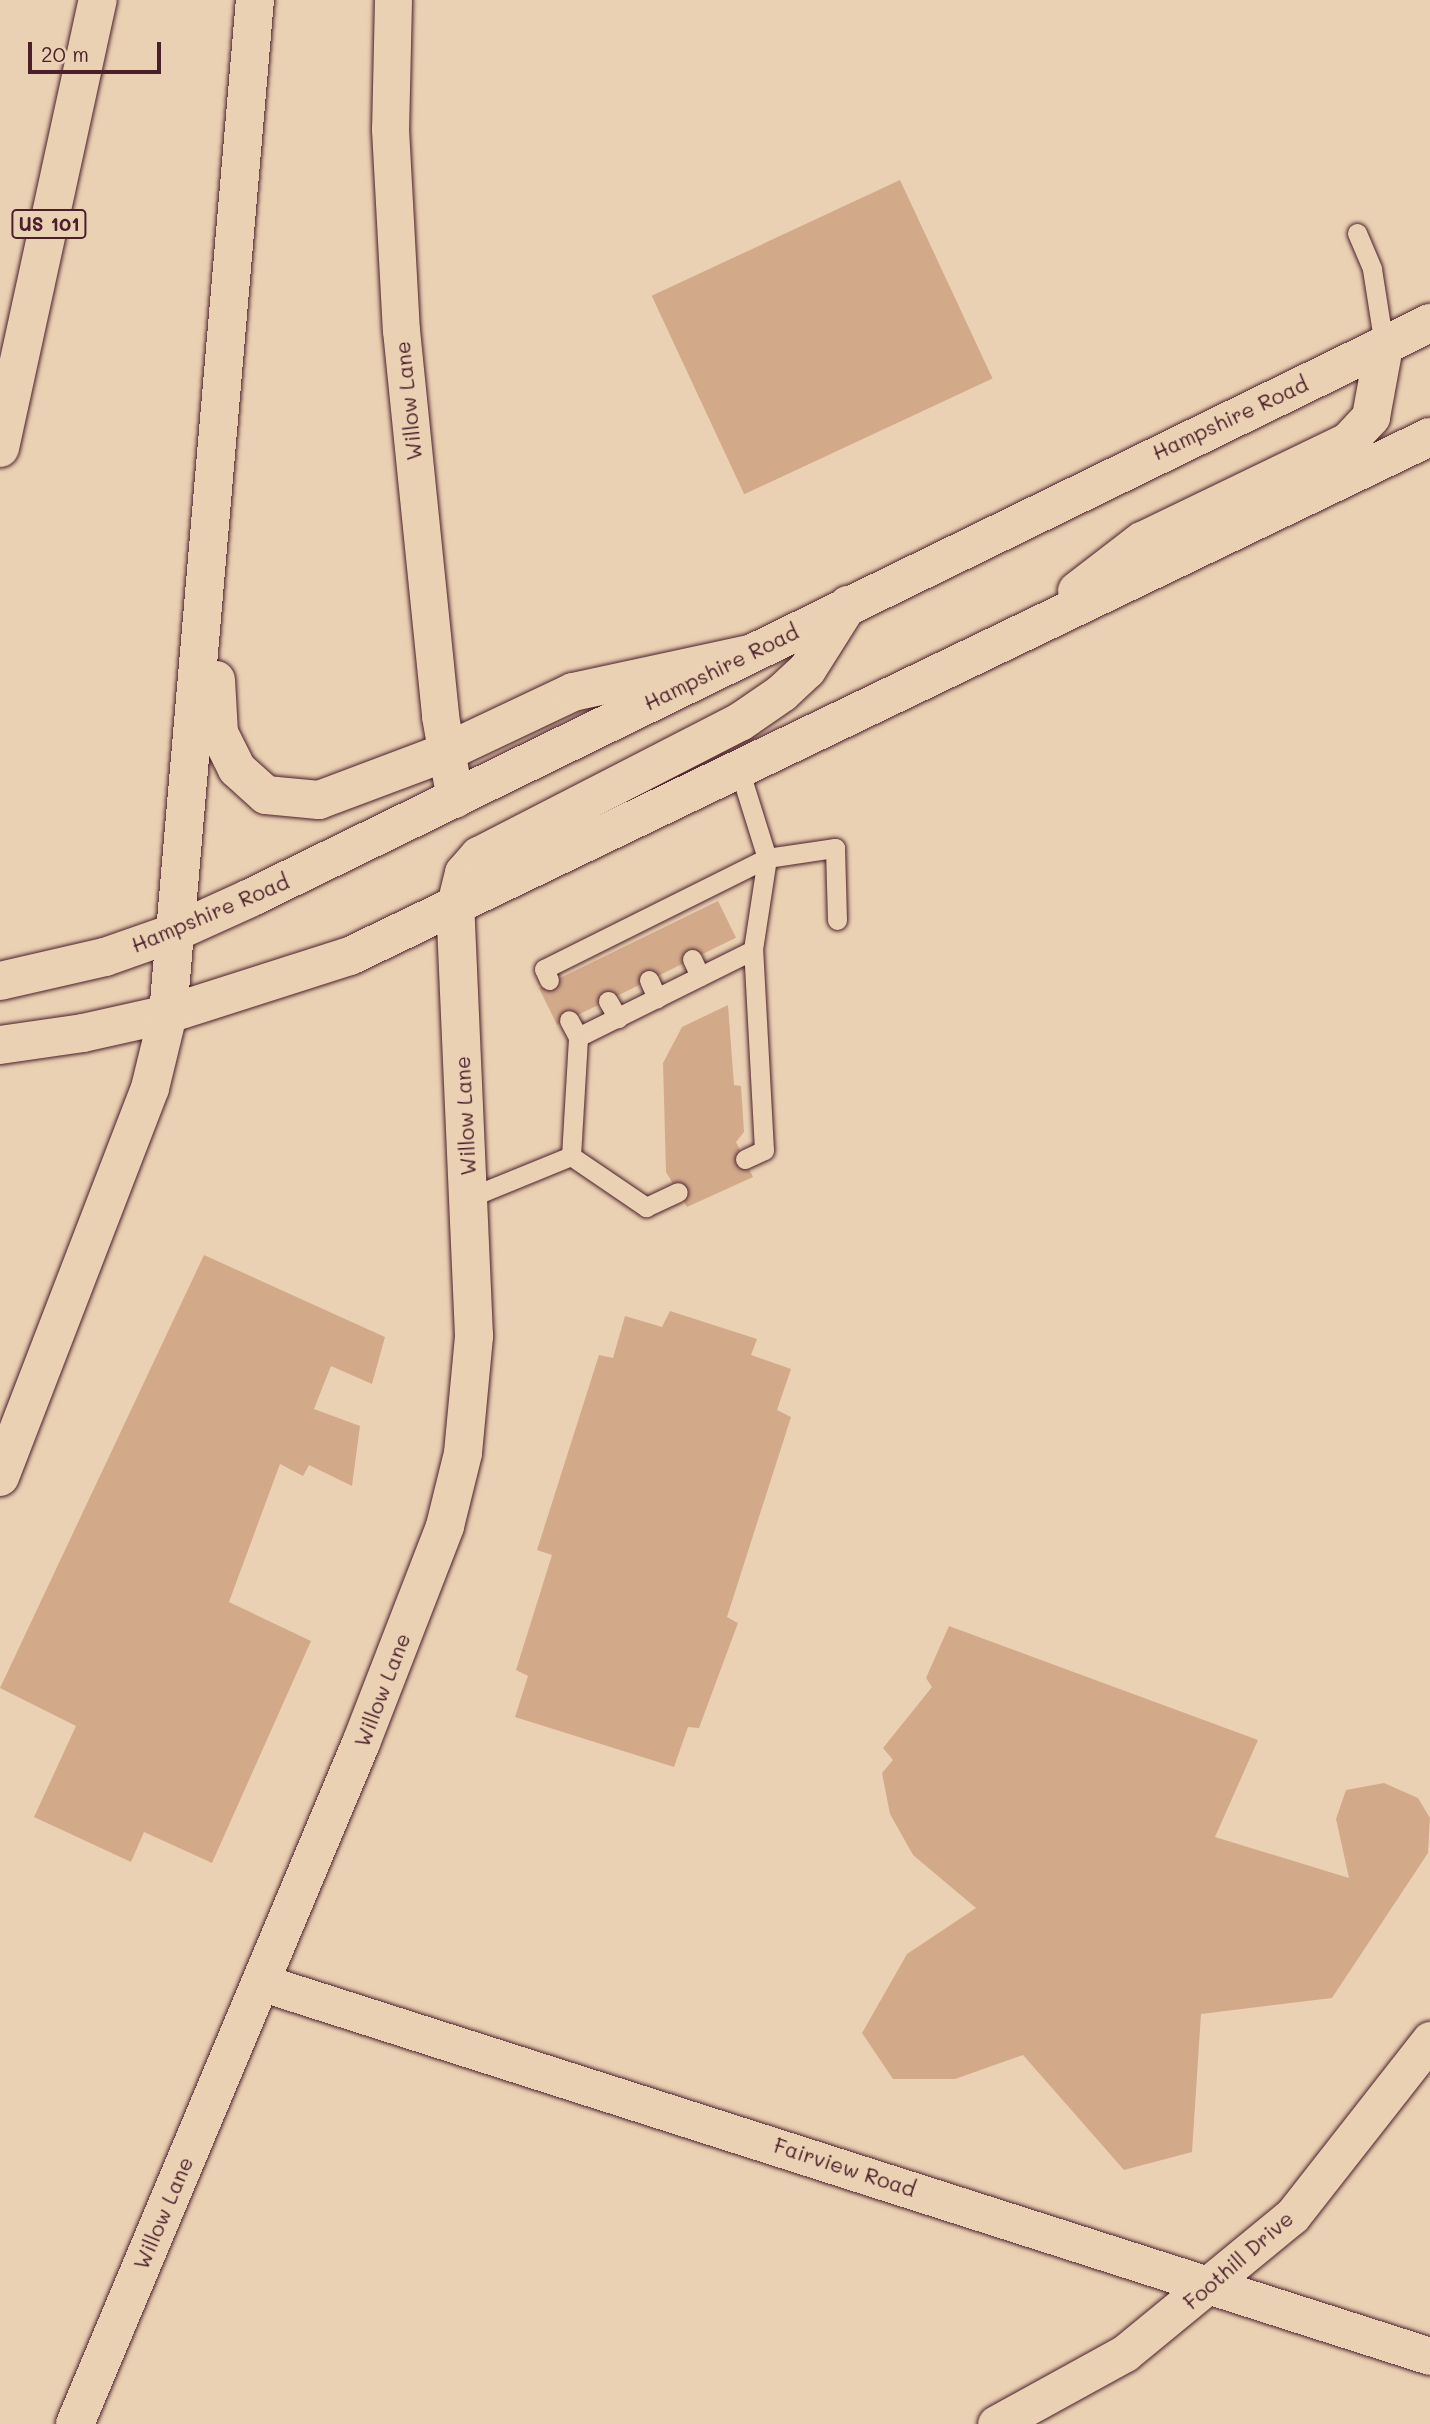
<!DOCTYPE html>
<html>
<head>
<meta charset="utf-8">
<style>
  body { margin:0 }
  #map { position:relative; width:1430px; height:2424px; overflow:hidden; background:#ebd1b3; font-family:Mali,sans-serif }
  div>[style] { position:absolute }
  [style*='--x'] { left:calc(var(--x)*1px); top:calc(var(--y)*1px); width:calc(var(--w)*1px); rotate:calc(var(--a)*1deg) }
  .building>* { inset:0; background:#d2aa8a; transform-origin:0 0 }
  .roads { filter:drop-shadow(0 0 2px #4a1f2b) drop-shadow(0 0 2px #4a1f2b) }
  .lane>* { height:19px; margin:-9.5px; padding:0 9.5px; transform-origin:9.5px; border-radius:9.5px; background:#ebd1b3 }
  .street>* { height:37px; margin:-18.5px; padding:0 18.5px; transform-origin:18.5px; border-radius:18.5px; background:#ebd1b3 }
  .secondary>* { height:38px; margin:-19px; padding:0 19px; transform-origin:19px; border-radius:19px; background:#ebd1b3 }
  .primary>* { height:38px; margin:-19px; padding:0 19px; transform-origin:19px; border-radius:19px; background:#ebd1b3 }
  .highway>* { height:38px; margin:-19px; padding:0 19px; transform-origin:19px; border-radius:19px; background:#ebd1b3 }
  span { translate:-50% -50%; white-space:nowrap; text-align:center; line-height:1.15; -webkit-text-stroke:7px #ebd1b3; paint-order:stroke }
  .shield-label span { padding:2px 5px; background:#ebd1b3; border:2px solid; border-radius:5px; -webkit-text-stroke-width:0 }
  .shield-label { font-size:19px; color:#4a1f2b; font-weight:700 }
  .street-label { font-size:21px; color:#4a1f2b }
  .scale { position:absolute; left:28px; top:42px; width:133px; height:32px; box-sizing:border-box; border:4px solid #4a1f2b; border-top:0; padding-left:9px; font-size:21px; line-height:24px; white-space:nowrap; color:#4a1f2b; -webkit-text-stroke:5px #ebd1b3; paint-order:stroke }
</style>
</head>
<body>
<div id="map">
  <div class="building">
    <div style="left:900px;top:180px;width:219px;height:274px;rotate:65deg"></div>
    <div style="left:718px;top:901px;width:41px;height:199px;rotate:64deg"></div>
    <div style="clip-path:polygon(728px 1005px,734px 1085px,741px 1086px,744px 1132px,736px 1142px,753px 1177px,687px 1207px,666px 1172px,663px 1063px,682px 1027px)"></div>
    <div style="clip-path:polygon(204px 1255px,385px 1337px,372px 1384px,331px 1366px,314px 1409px,360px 1426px,352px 1486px,309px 1465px,303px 1476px,280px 1464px,229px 1602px,311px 1641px,212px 1863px,144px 1832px,131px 1862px,34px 1817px,76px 1726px,0 1688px)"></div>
    <div style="clip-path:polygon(670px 1311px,757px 1339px,751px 1355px,791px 1369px,777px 1410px,791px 1417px,727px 1617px,738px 1623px,699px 1728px,688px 1727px,674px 1767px,515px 1717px,528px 1676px,516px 1670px,552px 1555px,537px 1550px,599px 1355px,613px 1358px,625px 1316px,662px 1327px)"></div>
    <div style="clip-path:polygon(949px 1626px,1258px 1740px,1215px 1837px,1349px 1878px,1336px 1819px,1346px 1790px,1384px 1783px,1418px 1798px,1430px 1818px,1428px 1853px,1332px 1998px,1201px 2014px,1192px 2152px,1124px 2170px,1023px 2055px,955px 2079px,893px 2079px,862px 2033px,907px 1954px,976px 1908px,913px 1855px,890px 1814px,882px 1773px,893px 1760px,883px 1748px,932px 1687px,926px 1678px)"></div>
  </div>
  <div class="roads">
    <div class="lane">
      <div style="--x:1357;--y:233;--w:39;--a:67"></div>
      <div style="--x:1372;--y:269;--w:78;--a:81.1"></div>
      <div style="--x:740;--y:772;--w:90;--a:72.6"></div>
      <div style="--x:767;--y:858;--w:69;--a:-8.4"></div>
      <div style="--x:835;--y:848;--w:72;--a:88.4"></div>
      <div style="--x:692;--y:959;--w:19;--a:65"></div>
      <div style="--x:549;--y:980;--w:12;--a:-114"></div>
      <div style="--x:544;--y:969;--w:249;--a:-26.5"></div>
      <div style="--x:767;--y:858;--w:93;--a:98.7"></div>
      <div style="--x:753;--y:950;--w:195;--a:153.6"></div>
      <div style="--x:578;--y:1037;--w:19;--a:-118"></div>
      <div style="--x:649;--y:980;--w:20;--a:66"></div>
      <div style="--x:608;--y:1001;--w:20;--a:60"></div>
      <div style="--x:571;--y:1156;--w:91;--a:34.2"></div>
      <div style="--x:646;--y:1207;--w:35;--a:-25"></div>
      <div style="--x:571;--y:1156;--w:119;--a:-86.6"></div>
      <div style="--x:745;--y:1159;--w:21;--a:-25"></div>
      <div style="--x:764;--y:1150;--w:200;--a:-93.1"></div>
      <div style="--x:468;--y:1198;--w:111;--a:-22.2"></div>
    </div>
    <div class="street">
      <div style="--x:393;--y:0;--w:129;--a:91.3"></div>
      <div style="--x:390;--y:129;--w:201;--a:86.9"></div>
      <div style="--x:401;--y:330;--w:388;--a:84.2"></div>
      <div style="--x:440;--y:716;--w:84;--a:79.8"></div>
      <div style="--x:260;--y:1982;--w:1228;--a:17.73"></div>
      <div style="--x:996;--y:2424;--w:147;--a:-28.8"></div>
      <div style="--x:1125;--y:2353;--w:216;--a:-39.4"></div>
      <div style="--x:1292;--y:2216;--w:224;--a:-51.9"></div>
    </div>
    <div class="secondary">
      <div style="--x:75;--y:2424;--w:739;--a:-67.22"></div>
      <div style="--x:361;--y:1743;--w:233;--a:-68.8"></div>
      <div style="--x:445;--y:1526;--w:75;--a:-76.1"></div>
      <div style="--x:463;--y:1453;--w:118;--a:-84.6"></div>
      <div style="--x:474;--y:1336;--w:427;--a:-92.5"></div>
    </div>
    <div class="primary">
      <div style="--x:1077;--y:591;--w:82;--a:-37.6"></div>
      <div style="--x:1142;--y:541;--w:229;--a:-25.7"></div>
      <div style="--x:1348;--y:442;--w:34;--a:-47"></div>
      <div style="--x:1371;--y:417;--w:72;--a:-79.6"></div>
      <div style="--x:455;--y:909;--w:37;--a:-76"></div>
      <div style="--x:464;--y:873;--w:23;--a:-49"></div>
      <div style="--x:479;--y:856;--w:293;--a:-27.2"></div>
      <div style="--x:740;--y:722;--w:51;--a:-34.6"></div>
      <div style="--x:782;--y:693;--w:34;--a:-43"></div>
      <div style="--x:807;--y:670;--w:77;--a:-57.8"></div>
      <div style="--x:0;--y:981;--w:108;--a:-12.9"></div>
      <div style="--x:105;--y:957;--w:72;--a:-19.4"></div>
      <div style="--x:173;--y:933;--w:85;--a:-24.4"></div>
      <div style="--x:250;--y:898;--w:1313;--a:-25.98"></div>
      <div style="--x:0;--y:1045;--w:84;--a:-8.2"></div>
      <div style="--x:83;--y:1033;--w:87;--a:-12.6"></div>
      <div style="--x:168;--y:1014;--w:191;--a:-17.7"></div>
      <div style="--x:350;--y:956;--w:1198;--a:-25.67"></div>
    </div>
    <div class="highway">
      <div style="--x:0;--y:448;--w:459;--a:-77.7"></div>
      <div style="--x:216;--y:680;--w:53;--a:86.8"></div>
      <div style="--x:219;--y:733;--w:40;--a:63.4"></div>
      <div style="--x:237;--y:769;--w:39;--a:42"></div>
      <div style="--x:266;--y:795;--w:53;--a:5.4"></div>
      <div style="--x:319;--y:800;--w:134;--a:-20.6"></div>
      <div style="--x:444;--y:753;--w:143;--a:-25.3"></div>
      <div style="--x:573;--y:692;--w:180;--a:-12.2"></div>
      <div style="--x:0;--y:1477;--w:417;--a:-68.9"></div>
      <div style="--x:150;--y:1088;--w:76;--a:-76.3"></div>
      <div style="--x:168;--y:1014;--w:1018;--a:-85.1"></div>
    </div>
  </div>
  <div class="shield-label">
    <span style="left:49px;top:224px">US 101</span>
  </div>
  <div class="street-label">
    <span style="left:408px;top:401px;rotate:-96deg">Willow Lane</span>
    <span style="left:1230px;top:418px;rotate:-25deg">Hampshire Road</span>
    <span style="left:721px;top:667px;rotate:-26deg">Hampshire Road</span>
    <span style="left:210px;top:913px;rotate:-23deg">Hampshire Road</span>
    <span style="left:465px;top:1116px;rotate:-93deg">Willow Lane</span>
    <span style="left:382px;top:1690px;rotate:-69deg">Willow Lane</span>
    <span style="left:845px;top:2167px;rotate:18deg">Fairview Road</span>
    <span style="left:163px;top:2213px;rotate:-67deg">Willow Lane</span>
    <span style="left:1238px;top:2260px;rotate:-41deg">Foothill Drive</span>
  </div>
  <div class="scale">20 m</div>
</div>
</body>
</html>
